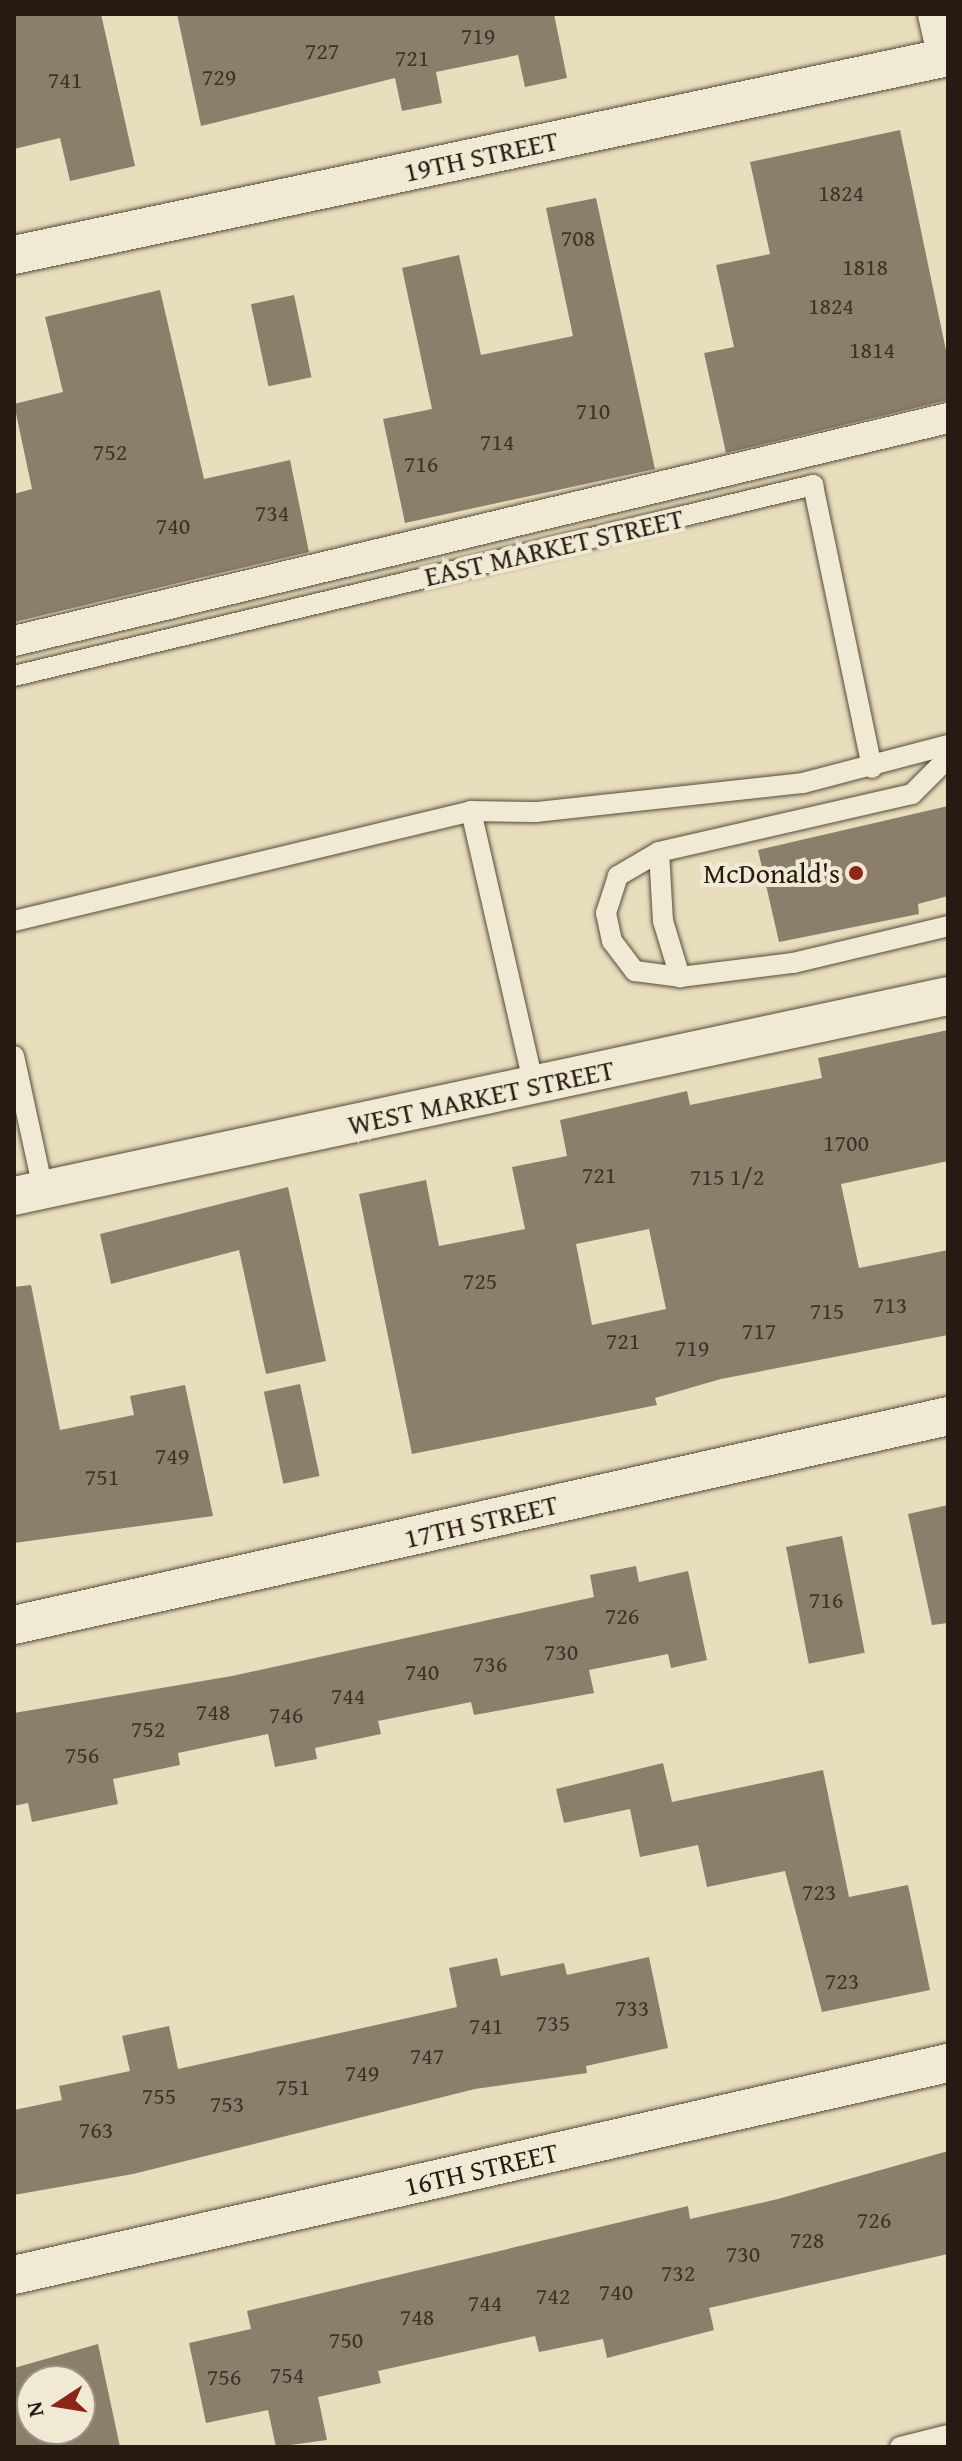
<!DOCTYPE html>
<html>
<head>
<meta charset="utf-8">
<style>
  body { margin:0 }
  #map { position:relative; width:962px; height:2461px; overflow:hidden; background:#e8ddbc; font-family:"Gentium Book Plus",serif }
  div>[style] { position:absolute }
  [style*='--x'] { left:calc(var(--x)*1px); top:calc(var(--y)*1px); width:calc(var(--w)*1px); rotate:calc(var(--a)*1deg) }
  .building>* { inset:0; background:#8b7f6b; transform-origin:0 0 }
  .roads { filter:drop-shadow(0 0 2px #564b3d) drop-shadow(0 0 2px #564b3d) }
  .service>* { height:20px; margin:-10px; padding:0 10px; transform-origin:10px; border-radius:10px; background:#f0e9d3 }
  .pedestrian>* { height:30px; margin:-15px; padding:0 15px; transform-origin:15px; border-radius:15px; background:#f0e9d3 }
  .minor>* { height:38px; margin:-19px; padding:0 19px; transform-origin:19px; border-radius:19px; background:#f0e9d3 }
  .secondary>* { height:44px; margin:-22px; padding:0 22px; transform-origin:22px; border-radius:22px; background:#f0e9d3 }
  .dots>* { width:22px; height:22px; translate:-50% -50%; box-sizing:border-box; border:4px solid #f0e9d3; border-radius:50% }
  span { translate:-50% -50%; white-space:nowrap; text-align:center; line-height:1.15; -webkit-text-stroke:8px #f0e9d3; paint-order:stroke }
  .number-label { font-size:24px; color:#3f3329 }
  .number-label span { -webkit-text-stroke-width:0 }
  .street-label { font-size:28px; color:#261a13 }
  .poi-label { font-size:28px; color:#261a13 }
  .right { translate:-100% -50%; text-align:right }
  .frame { position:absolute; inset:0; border:16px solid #261a13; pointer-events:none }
  .north { position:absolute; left:16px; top:2365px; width:80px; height:80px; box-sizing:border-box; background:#f0e9d3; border:2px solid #9f9686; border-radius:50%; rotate:258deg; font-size:22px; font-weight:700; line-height:32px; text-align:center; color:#261a13 }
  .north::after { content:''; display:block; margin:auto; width:28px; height:36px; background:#8f2418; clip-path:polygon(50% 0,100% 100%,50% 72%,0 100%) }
</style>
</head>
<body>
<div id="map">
  <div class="building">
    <div style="clip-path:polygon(14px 14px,101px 14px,135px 166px,70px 181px,60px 138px,14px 149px)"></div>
    <div style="clip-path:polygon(177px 14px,554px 14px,567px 78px,525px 87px,518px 55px,436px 72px,442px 103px,402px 111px,395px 78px,201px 126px)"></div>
    <div style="clip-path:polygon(900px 130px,948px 360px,948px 400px,726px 453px,704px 353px,734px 347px,716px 265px,770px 254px,750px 162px)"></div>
    <div style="clip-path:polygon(596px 198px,655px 469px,405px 523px,383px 419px,432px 409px,402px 268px,459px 255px,481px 355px,573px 336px,546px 208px)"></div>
    <div style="clip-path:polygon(160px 290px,204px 479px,290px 460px,309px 552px,14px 622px,14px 494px,32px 489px,14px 404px,63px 392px,45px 317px)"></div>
    <div style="left:294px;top:295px;width:84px;height:44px;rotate:78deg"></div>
    <div style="clip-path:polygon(948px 806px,948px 896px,918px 904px,919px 914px,779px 942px,758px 850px)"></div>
    <div style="clip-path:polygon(evenodd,948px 1030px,948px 1161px,841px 1184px,859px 1268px,948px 1250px,948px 1335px,721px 1379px,655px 1398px,657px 1405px,412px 1454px,359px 1194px,426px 1180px,439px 1246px,525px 1229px,512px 1167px,567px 1156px,560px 1120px,687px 1091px,690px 1105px,822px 1078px,818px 1058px,948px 1030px,649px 1229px,666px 1309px,592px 1325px,576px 1244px,649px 1229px)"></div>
    <div style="clip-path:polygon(288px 1187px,326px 1361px,266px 1374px,239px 1250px,111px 1284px,100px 1234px)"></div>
    <div style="clip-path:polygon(31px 1285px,60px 1430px,134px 1415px,130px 1396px,185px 1385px,213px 1516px,14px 1543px,14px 1287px)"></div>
    <div style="left:300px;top:1384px;width:94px;height:37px;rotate:78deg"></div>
    <div style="clip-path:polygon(948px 1505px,948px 1623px,932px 1625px,908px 1514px)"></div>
    <div style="left:842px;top:1536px;width:119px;height:57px;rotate:79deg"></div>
    <div style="clip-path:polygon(636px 1566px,639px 1582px,688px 1571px,707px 1660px,671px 1668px,668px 1654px,589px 1670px,594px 1693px,474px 1715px,471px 1702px,378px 1721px,381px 1734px,315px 1748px,317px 1759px,275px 1767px,268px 1734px,178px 1753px,180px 1765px,113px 1779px,118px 1804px,32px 1822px,28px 1803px,14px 1806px,14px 1713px,232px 1676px,594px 1597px,590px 1575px)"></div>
    <div style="clip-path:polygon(663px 1763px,672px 1802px,823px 1770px,849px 1897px,908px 1885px,930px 1990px,822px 2012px,785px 1871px,707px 1887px,698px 1845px,640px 1857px,630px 1809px,564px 1823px,556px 1789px)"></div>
    <div style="clip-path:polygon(649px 1957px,668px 2048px,586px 2066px,587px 2073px,475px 2089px,133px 2174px,14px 2195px,14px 2110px,62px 2100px,59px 2086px,130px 2071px,122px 2036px,169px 2026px,178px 2069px,457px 2007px,449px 1968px,497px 1958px,501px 1976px,564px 1963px,567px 1975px)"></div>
    <div style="clip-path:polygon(948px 2151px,948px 2254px,709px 2308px,714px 2330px,607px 2358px,603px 2339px,539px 2352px,535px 2336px,378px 2371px,381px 2383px,318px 2397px,327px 2440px,276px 2447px,268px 2410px,206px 2423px,189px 2343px,251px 2329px,247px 2311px,688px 2206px,690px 2219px,778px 2199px)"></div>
    <div style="clip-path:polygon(evenodd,98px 2344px,120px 2447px,14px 2447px,14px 2368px,98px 2344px,32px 2381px,80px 2381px,80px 2429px,32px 2429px,32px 2381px)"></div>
  </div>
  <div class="roads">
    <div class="service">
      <div style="--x:14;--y:676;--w:822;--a:-13.44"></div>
      <div style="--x:813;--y:485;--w:289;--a:78.2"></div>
      <div style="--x:948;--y:758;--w:51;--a:135"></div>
      <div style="--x:912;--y:794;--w:260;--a:167.1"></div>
      <div style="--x:659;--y:852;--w:48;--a:149.7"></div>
      <div style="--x:618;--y:876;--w:39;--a:108"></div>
      <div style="--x:606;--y:913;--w:29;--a:78"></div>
      <div style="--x:612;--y:941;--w:38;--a:53"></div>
      <div style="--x:635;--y:971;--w:45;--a:7.6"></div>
      <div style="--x:680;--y:977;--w:114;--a:-7.1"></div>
      <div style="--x:793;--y:963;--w:159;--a:-13.4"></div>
      <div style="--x:471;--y:811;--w:282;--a:77.1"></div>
      <div style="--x:659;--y:852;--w:69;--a:86.7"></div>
      <div style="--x:663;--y:921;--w:59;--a:73.1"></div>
      <div style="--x:14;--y:921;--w:470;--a:-13.5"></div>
      <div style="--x:471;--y:811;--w:65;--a:0.9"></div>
      <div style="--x:536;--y:812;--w:269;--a:-6.2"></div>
      <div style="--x:803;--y:783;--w:150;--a:-14.7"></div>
      <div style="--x:14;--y:1056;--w:136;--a:77.7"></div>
      <div style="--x:900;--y:2447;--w:49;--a:-14"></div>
    </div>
    <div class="pedestrian">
      <div style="--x:14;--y:641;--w:960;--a:-13.43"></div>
    </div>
    <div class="minor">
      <div style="--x:14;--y:255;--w:955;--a:-11.97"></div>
      <div style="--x:14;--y:1196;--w:955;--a:-12.09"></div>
      <div style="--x:14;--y:1625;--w:957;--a:-12.61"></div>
      <div style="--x:14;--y:2275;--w:958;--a:-12.79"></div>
    </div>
    <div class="secondary">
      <div style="--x:940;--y:14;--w:37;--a:77"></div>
    </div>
  </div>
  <div class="dots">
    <div style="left:856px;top:873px;background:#8f2418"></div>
  </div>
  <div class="number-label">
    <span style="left:478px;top:36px">719</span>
    <span style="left:322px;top:51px">727</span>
    <span style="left:412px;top:58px">721</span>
    <span style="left:219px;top:77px">729</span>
    <span style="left:65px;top:80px">741</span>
    <span style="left:841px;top:193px">1824</span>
    <span style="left:578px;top:238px">708</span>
    <span style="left:865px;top:267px">1818</span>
    <span style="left:831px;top:306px">1824</span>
    <span style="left:872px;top:350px">1814</span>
    <span style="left:593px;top:411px">710</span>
    <span style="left:497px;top:442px">714</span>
    <span style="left:110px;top:452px">752</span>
    <span style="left:421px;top:464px">716</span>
    <span style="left:272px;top:513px">734</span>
    <span style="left:173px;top:526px">740</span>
    <span style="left:846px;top:1143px">1700</span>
    <span style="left:599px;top:1175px">721</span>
    <span style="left:727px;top:1177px">715 1/2</span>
    <span style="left:480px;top:1281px">725</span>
    <span style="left:890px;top:1305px">713</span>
    <span style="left:827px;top:1311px">715</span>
    <span style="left:759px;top:1331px">717</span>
    <span style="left:623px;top:1341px">721</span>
    <span style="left:692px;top:1348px">719</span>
    <span style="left:172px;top:1456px">749</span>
    <span style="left:102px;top:1477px">751</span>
    <span style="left:826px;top:1600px">716</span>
    <span style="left:622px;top:1616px">726</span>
    <span style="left:561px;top:1652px">730</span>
    <span style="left:490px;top:1664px">736</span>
    <span style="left:422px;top:1672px">740</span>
    <span style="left:348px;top:1696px">744</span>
    <span style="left:213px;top:1712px">748</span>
    <span style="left:286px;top:1715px">746</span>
    <span style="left:148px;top:1729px">752</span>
    <span style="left:82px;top:1755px">756</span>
    <span style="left:819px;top:1892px">723</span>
    <span style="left:842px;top:1981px">723</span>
    <span style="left:632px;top:2008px">733</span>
    <span style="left:553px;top:2023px">735</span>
    <span style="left:486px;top:2026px">741</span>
    <span style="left:427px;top:2056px">747</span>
    <span style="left:362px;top:2073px">749</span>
    <span style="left:293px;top:2087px">751</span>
    <span style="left:159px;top:2096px">755</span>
    <span style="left:227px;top:2104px">753</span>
    <span style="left:96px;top:2130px">763</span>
    <span style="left:874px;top:2220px">726</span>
    <span style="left:807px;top:2240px">728</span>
    <span style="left:743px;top:2254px">730</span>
    <span style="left:678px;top:2273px">732</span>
    <span style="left:616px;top:2292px">740</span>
    <span style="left:553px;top:2296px">742</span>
    <span style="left:485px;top:2303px">744</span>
    <span style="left:417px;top:2317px">748</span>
    <span style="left:346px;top:2340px">750</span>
    <span style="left:287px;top:2375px">754</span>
    <span style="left:224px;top:2377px">756</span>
  </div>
  <div class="street-label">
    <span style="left:481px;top:156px;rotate:-12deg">19TH STREET</span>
    <span style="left:554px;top:547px;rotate:-13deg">EAST MARKET STREET</span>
    <span style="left:481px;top:1097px;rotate:-12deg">WEST MARKET STREET</span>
    <span style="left:481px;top:1521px;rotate:-13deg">17TH STREET</span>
    <span style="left:481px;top:2169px;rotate:-13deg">16TH STREET</span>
  </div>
  <div class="poi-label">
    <span class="right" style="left:840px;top:873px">McDonald's</span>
  </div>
  <div class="frame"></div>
  <div class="north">N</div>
</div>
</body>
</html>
